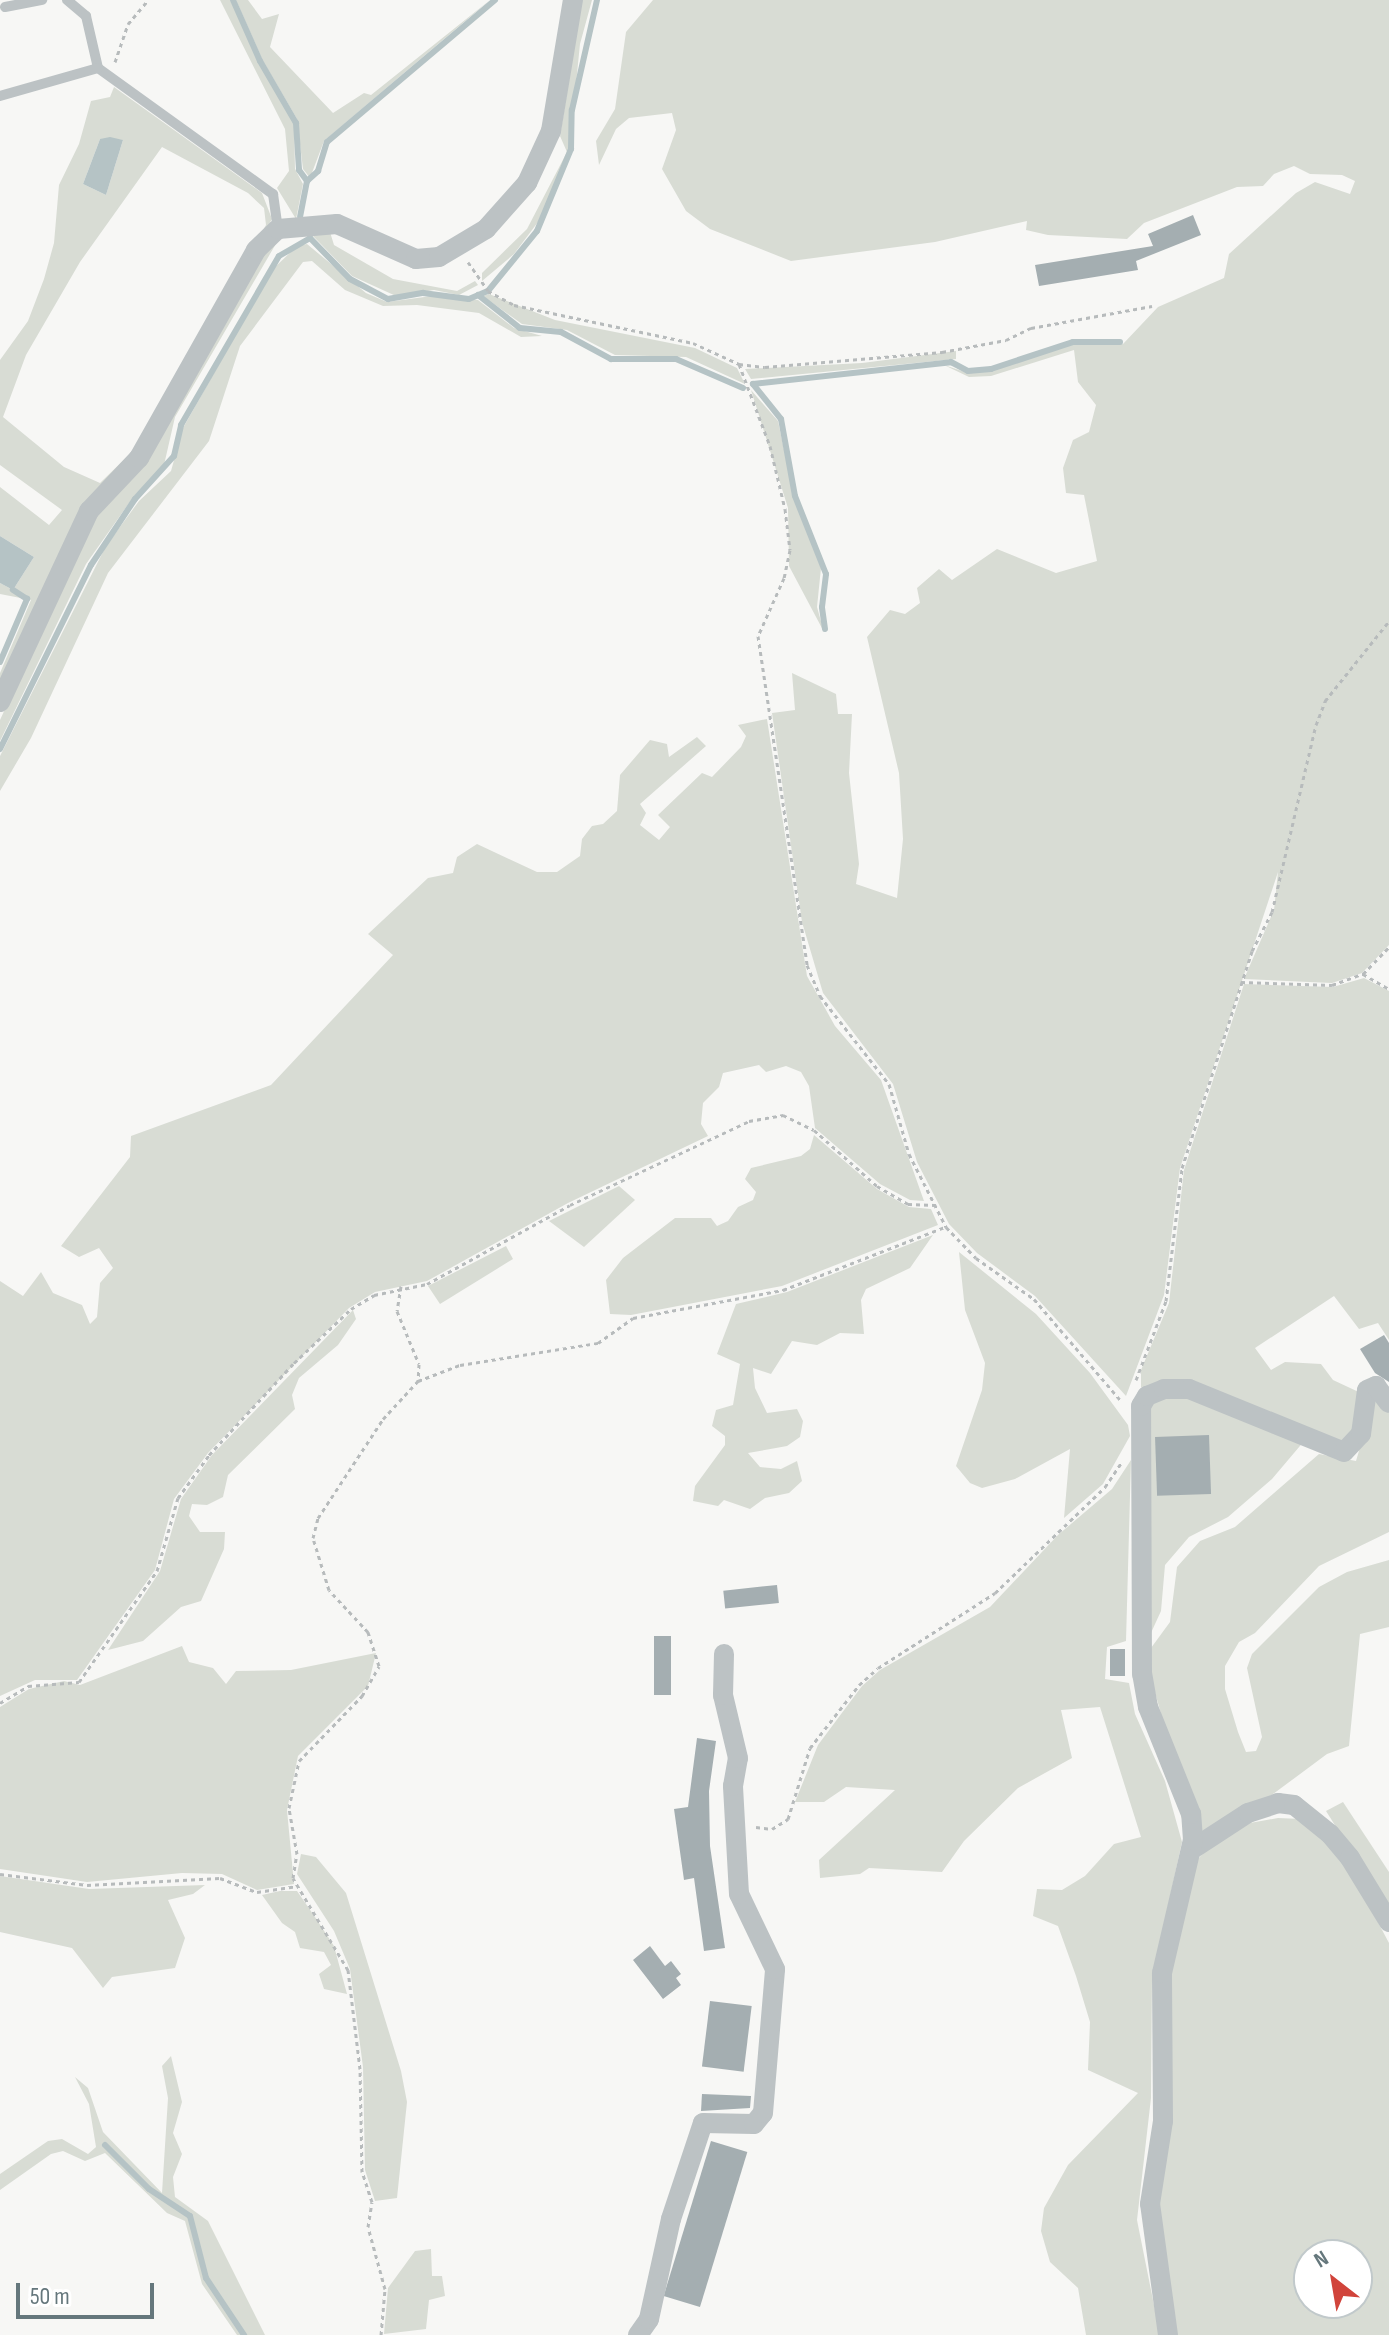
<!DOCTYPE html>
<html>
<head>
<meta charset="utf-8">
<style>
  body { margin:0 }
  #map { position:relative; width:1389px; height:2335px; overflow:hidden; background:#f7f7f5; font-family:"Sofia Sans Condensed",sans-serif }
  div>[style] { position:absolute }
  [style*='--x'] { left:calc(var(--x)*1px); top:calc(var(--y)*1px); width:calc(var(--w)*1px); rotate:calc(var(--a)*1deg) }
  .green>* { inset:0; background:#d8dcd4 }
  .water>* { inset:0; background:#b5c3c5 }
  .stream>* { height:6px; margin:-3px; padding:0 3px; transform-origin:3px; border-radius:3px; background:#b5c3c5 }
  .building>* { inset:0; background:#a4aeb1; transform-origin:0 0 }
  .path>* { height:3px; margin-top:-1.5px; transform-origin:0; background:repeating-linear-gradient(90deg,#b7bbbc 0 4px,transparent 0 8px) }
  .lane>* { height:10px; margin:-5px; padding:0 5px; transform-origin:5px; border-radius:5px; background:#bcc2c4 }
  .street>* { height:20px; margin:-10px; padding:0 10px; transform-origin:10px; border-radius:10px; background:#bcc2c4 }
  span { translate:-50% -50%; white-space:nowrap; text-align:center; line-height:1.15; -webkit-text-stroke:8px #fff; paint-order:stroke }
  .north { position:absolute; left:1293px; top:2239px; width:80px; height:80px; box-sizing:border-box; background:#fff; border:2px solid #c1c9cb; border-radius:50%; rotate:329deg; font-size:22px; font-weight:700; line-height:32px; text-align:center; color:#65777c }
  .north::after { content:''; display:block; margin:auto; width:28px; height:36px; background:#d1443b; clip-path:polygon(50% 0,100% 100%,50% 72%,0 100%) }
  .scale { position:absolute; left:16px; top:2283px; width:138px; height:36px; box-sizing:border-box; border:4px solid #65777c; border-top:0; padding-left:10px; font-size:24px; line-height:28px; white-space:nowrap; color:#65777c; -webkit-text-stroke:6px #fff; paint-order:stroke }
</style>
</head>
<body>
<div id="map">
  <div class="green">
    <div style="clip-path:polygon(220px 0,230px 0,294px 123px,295px 169px,303px 184px,296px 219px,277px 188px,289px 171px,285px 129px)"></div>
    <div style="clip-path:polygon(236px 0,248px 0,262px 19px,279px 14px,270px 47px,333px 113px,364px 93px,371px 95px,490px 0,324px 141px,310px 178px,303px 169px,297px 119px,263px 61px)"></div>
    <div style="clip-path:polygon(582px 0,592px 0,580px 44px,569px 153px,538px 222px,514px 254px,482px 281px,482px 273px,527px 229px,567px 152px,560px 136px)"></div>
    <div style="clip-path:polygon(653px 0,1389px 0,1389px 945px,1362px 973px,1332px 983px,1244px 979px,1274px 910px,1278px 872px,1180px 1168px,1164px 1295px,1126px 1396px,1035px 1296px,977px 1253px,949px 1224px,917px 1162px,893px 1084px,823px 993px,802px 922px,772px 713px,795px 710px,792px 673px,836px 694px,838px 714px,852px 714px,849px 773px,859px 864px,856px 884px,897px 898px,903px 839px,899px 773px,867px 637px,890px 610px,905px 614px,920px 603px,917px 588px,939px 569px,952px 580px,997px 549px,1056px 573px,1097px 561px,1084px 495px,1066px 493px,1063px 468px,1073px 440px,1089px 432px,1096px 405px,1078px 382px,1074px 350px,991px 376px,969px 377px,944px 365px,968px 373px,993px 370px,1074px 344px,1123px 344px,1158px 307px,1224px 278px,1229px 254px,1296px 193px,1315px 182px,1350px 194px,1355px 181px,1342px 175px,1310px 174px,1294px 166px,1274px 174px,1263px 186px,1237px 187px,1144px 223px,1127px 239px,1048px 235px,1026px 230px,1027px 221px,935px 242px,791px 261px,710px 229px,686px 211px,662px 169px,676px 130px,672px 113px,629px 118px,616px 129px,599px 165px,596px 141px,615px 109px,626px 32px)"></div>
    <div style="clip-path:polygon(evenodd,114px 87px,262px 193px,272px 219px,137px 455px,108px 483px,0 694px,0 673px,31px 600px,0 594px,0 583px,13px 590px,34px 557px,0 536px,0 487px,49px 525px,62px 510px,0 465px,0 360px,28px 321px,44px 279px,54px 243px,59px 185px,79px 144px,91px 101px,110px 97px,114px 87px,100px 139px,123px 140px,106px 195px,83px 184px,100px 139px,114px 87px,162px 147px,248px 193px,264px 208px,266px 225px,137px 447px,100px 483px,64px 467px,3px 417px,26px 355px,80px 262px,162px 147px)"></div>
    <div style="clip-path:polygon(330px 232px,334px 245px,393px 279px,457px 291px,475px 281px,478px 285px,459px 295px,434px 290px,396px 296px,352px 276px,312px 235px,286px 236px,277px 242px,175px 417px,164px 465px,134px 496px,86px 564px,0 741px,0 720px,92px 520px,262px 252px,282px 233px)"></div>
    <div style="clip-path:polygon(307px 244px,366px 293px,387px 302px,432px 296px,478px 300px,514px 328px,542px 336px,521px 337px,479px 313px,417px 305px,383px 306px,345px 290px,312px 261px,303px 262px,240px 346px,209px 441px,108px 573px,31px 738px,0 791px,0 756px,106px 546px,139px 501px,171px 471px,183px 428px,272px 270px,297px 246px)"></div>
    <div style="clip-path:polygon(489px 294px,555px 320px,695px 348px,737px 368px,745px 384px,686px 357px,615px 355px,567px 330px,522px 324px,483px 296px)"></div>
    <div style="clip-path:polygon(956px 351px,956px 359px,751px 379px,745px 369px,862px 363px)"></div>
    <div style="clip-path:polygon(751px 390px,778px 421px,794px 497px,821px 568px,817px 607px,824px 632px,789px 566px,788px 508px)"></div>
    <div style="clip-path:polygon(767px 719px,807px 976px,835px 1026px,881px 1080px,924px 1201px,910px 1200px,880px 1184px,815px 1128px,809px 1086px,801px 1072px,786px 1066px,766px 1072px,759px 1065px,723px 1073px,719px 1087px,703px 1103px,701px 1124px,708px 1136px,568px 1203px,427px 1281px,375px 1292px,349px 1308px,208px 1453px,174px 1499px,155px 1570px,77px 1680px,35px 1680px,0 1696px,0 1281px,23px 1296px,41px 1272px,53px 1293px,82px 1305px,90px 1324px,97px 1317px,100px 1283px,113px 1268px,99px 1248px,79px 1257px,61px 1246px,130px 1157px,131px 1136px,271px 1085px,393px 955px,368px 934px,428px 878px,453px 873px,457px 857px,477px 844px,537px 872px,557px 872px,580px 856px,582px 839px,592px 826px,603px 824px,617px 811px,620px 775px,650px 740px,667px 744px,669px 757px,697px 737px,706px 746px,640px 804px,646px 813px,640px 825px,659px 840px,670px 827px,658px 815px,702px 773px,712px 777px,741px 747px,746px 736px,738px 725px)"></div>
    <div style="clip-path:polygon(1364px 978px,1389px 991px,1389px 1340px,1378px 1323px,1359px 1329px,1334px 1296px,1255px 1348px,1271px 1370px,1285px 1362px,1321px 1364px,1333px 1380px,1363px 1394px,1361px 1420px,1345px 1448px,1249px 1407px,1146px 1390px,1141px 1387px,1141px 1370px,1169px 1303px,1184px 1170px,1244px 984px,1333px 987px)"></div>
    <div style="clip-path:polygon(814px 1135px,877px 1189px,909px 1207px,931px 1209px,938px 1225px,782px 1286px,631px 1315px,610px 1314px,606px 1280px,623px 1258px,675px 1218px,711px 1218px,717px 1226px,728px 1221px,738px 1207px,753px 1200px,756px 1192px,745px 1179px,751px 1168px,801px 1156px,810px 1149px)"></div>
    <div style="clip-path:polygon(619px 1186px,635px 1200px,584px 1247px,549px 1221px)"></div>
    <div style="clip-path:polygon(933px 1235px,910px 1268px,866px 1289px,861px 1300px,864px 1334px,840px 1333px,817px 1345px,792px 1341px,771px 1374px,753px 1368px,755px 1388px,767px 1413px,797px 1409px,803px 1421px,800px 1437px,787px 1446px,748px 1453px,760px 1467px,781px 1469px,797px 1461px,802px 1481px,789px 1493px,765px 1498px,750px 1509px,724px 1500px,718px 1506px,693px 1501px,695px 1486px,725px 1445px,725px 1436px,712px 1426px,716px 1410px,733px 1405px,740px 1364px,717px 1354px,736px 1304px,787px 1292px)"></div>
    <div style="clip-path:polygon(506px 1246px,513px 1259px,440px 1304px,428px 1286px)"></div>
    <div style="clip-path:polygon(959px 1252px,1036px 1314px,1090px 1373px,1128px 1425px,1130px 1436px,1103px 1484px,1064px 1518px,1070px 1449px,1015px 1479px,982px 1488px,970px 1483px,956px 1466px,982px 1390px,985px 1363px,965px 1310px)"></div>
    <div style="clip-path:polygon(353px 1310px,356px 1319px,338px 1345px,299px 1378px,292px 1395px,295px 1409px,228px 1475px,223px 1497px,207px 1505px,192px 1504px,189px 1516px,200px 1532px,225px 1532px,224px 1549px,201px 1601px,181px 1607px,143px 1641px,108px 1650px,160px 1571px,181px 1499px,212px 1455px)"></div>
    <div style="clip-path:polygon(1190px 1392px,1305px 1440px,1272px 1479px,1228px 1517px,1189px 1537px,1165px 1565px,1161px 1611px,1150px 1635px,1150px 1398px)"></div>
    <div style="clip-path:polygon(1374px 1400px,1389px 1410px,1389px 1532px,1319px 1566px,1255px 1633px,1239px 1642px,1225px 1666px,1225px 1689px,1238px 1732px,1246px 1752px,1256px 1751px,1262px 1737px,1247px 1668px,1252px 1654px,1319px 1587px,1347px 1572px,1389px 1560px,1389px 1627px,1360px 1634px,1349px 1746px,1327px 1754px,1257px 1806px,1196px 1839px,1151px 1678px,1151px 1648px,1170px 1622px,1177px 1567px,1200px 1541px,1235px 1527px,1319px 1454px,1356px 1461px)"></div>
    <div style="clip-path:polygon(1131px 1460px,1126px 1641px,1107px 1647px,1105px 1679px,1129px 1683px,1135px 1714px,1165px 1781px,1182px 1842px,1152px 1979px,1151px 2098px,1137px 2220px,1160px 2335px,1086px 2335px,1078px 2288px,1050px 2262px,1041px 2231px,1044px 2208px,1068px 2165px,1138px 2093px,1088px 2070px,1090px 2022px,1076px 1976px,1058px 1926px,1033px 1916px,1037px 1889px,1062px 1890px,1085px 1876px,1114px 1844px,1141px 1837px,1100px 1707px,1061px 1710px,1072px 1758px,1018px 1788px,964px 1841px,942px 1872px,869px 1868px,860px 1874px,820px 1878px,819px 1860px,895px 1790px,846px 1787px,824px 1802px,795px 1802px,818px 1745px,862px 1686px,880px 1670px,990px 1607px,1058px 1535px,1112px 1489px)"></div>
    <div style="clip-path:polygon(182px 1646px,189px 1662px,213px 1668px,226px 1684px,236px 1671px,291px 1670px,376px 1653px,368px 1686px,298px 1756px,287px 1810px,294px 1884px,257px 1890px,222px 1874px,182px 1873px,87px 1882px,0 1869px,0 1707px,29px 1689px,64px 1681px,80px 1685px)"></div>
    <div style="clip-path:polygon(1343px 1802px,1389px 1872px,1389px 1911px,1326px 1811px)"></div>
    <div style="clip-path:polygon(evenodd,1278px 1818px,1301px 1819px,1347px 1864px,1389px 1943px,1389px 2335px,1173px 2335px,1154px 2210px,1168px 1967px,1195px 1862px,1213px 1843px,1250px 1823px,1278px 1818px,1309px 2255px,1357px 2255px,1357px 2303px,1309px 2303px,1309px 2255px)"></div>
    <div style="clip-path:polygon(301px 1854px,316px 1857px,346px 1893px,401px 2071px,407px 2102px,397px 2198px,375px 2201px,365px 2170px,363px 2067px,350px 1969px,334px 1931px,297px 1874px)"></div>
    <div style="clip-path:polygon(0 1876px,89px 1889px,205px 1885px,193px 1894px,168px 1900px,185px 1938px,175px 1968px,112px 1977px,103px 1988px,72px 1948px,0 1932px)"></div>
    <div style="clip-path:polygon(280px 1891px,297px 1891px,315px 1917px,334px 1946px,347px 1994px,324px 1989px,319px 1974px,331px 1965px,324px 1952px,300px 1948px,295px 1932px,282px 1923px,262px 1895px)"></div>
    <div style="clip-path:polygon(171px 2056px,182px 2102px,173px 2133px,182px 2154px,173px 2177px,175px 2197px,208px 2221px,265px 2335px,237px 2335px,202px 2284px,185px 2221px,167px 2213px,105px 2153px,85px 2161px,63px 2151px,51px 2154px,0 2190px,0 2174px,48px 2141px,62px 2139px,88px 2154px,96px 2147px,89px 2104px,75px 2077px,88px 2088px,103px 2132px,162px 2193px,168px 2098px,162px 2066px)"></div>
    <div style="clip-path:polygon(431px 2249px,432px 2276px,442px 2276px,445px 2296px,429px 2300px,426px 2329px,384px 2334px,388px 2288px,415px 2251px)"></div>
  </div>
  <div class="water">
    <div style="clip-path:polygon(110px 137px,123px 140px,106px 195px,83px 184px,100px 139px)"></div>
    <div style="clip-path:polygon(0 536px,34px 557px,13px 590px,0 583px)"></div>
  </div>
  <div class="stream">
    <div style="--x:233;--y:0;--w:67;--a:66.1"></div>
    <div style="--x:260;--y:61;--w:72;--a:59.9"></div>
    <div style="--x:296;--y:123;--w:47;--a:86.3"></div>
    <div style="--x:299;--y:170;--w:14;--a:54"></div>
    <div style="--x:307;--y:181;--w:36;--a:101"></div>
    <div style="--x:307;--y:181;--w:15;--a:-42"></div>
    <div style="--x:318;--y:171;--w:30;--a:-73"></div>
    <div style="--x:327;--y:142;--w:220;--a:-40.2"></div>
    <div style="--x:478;--y:295;--w:53;--a:38.2"></div>
    <div style="--x:520;--y:328;--w:41;--a:5.6"></div>
    <div style="--x:561;--y:332;--w:57;--a:28.4"></div>
    <div style="--x:611;--y:359;--w:65;--a:0"></div>
    <div style="--x:676;--y:359;--w:73;--a:23.4"></div>
    <div style="--x:825;--y:629;--w:22;--a:-98"></div>
    <div style="--x:822;--y:607;--w:33;--a:-83"></div>
    <div style="--x:826;--y:574;--w:84;--a:-111.7"></div>
    <div style="--x:795;--y:496;--w:78;--a:-100.3"></div>
    <div style="--x:781;--y:419;--w:45;--a:-128.7"></div>
    <div style="--x:753;--y:384;--w:199;--a:-6.3"></div>
    <div style="--x:951;--y:362;--w:19;--a:28"></div>
    <div style="--x:968;--y:371;--w:23;--a:-5"></div>
    <div style="--x:991;--y:369;--w:86;--a:-18.2"></div>
    <div style="--x:1073;--y:342;--w:47;--a:0"></div>
    <div style="--x:0;--y:662;--w:69;--a:-66.8"></div>
    <div style="--x:27;--y:599;--w:17;--a:-147"></div>
    <div style="--x:0;--y:749;--w:205;--a:-63.7"></div>
    <div style="--x:91;--y:565;--w:79;--a:-56.3"></div>
    <div style="--x:135;--y:499;--w:58;--a:-47.8"></div>
    <div style="--x:174;--y:456;--w:32;--a:-77"></div>
    <div style="--x:181;--y:425;--w:195;--a:-59.9"></div>
    <div style="--x:279;--y:256;--w:36;--a:-30"></div>
    <div style="--x:310;--y:238;--w:57;--a:45.7"></div>
    <div style="--x:350;--y:279;--w:43;--a:27.8"></div>
    <div style="--x:388;--y:299;--w:36;--a:-10"></div>
    <div style="--x:423;--y:293;--w:46;--a:7.4"></div>
    <div style="--x:469;--y:299;--w:21;--a:-23"></div>
    <div style="--x:488;--y:291;--w:77;--a:-50.8"></div>
    <div style="--x:537;--y:231;--w:89;--a:-67.5"></div>
    <div style="--x:571;--y:149;--w:39;--a:-89"></div>
    <div style="--x:572;--y:110;--w:113;--a:-77.2"></div>
    <div style="--x:105;--y:2145;--w:62;--a:45"></div>
    <div style="--x:149;--y:2189;--w:49;--a:33.4"></div>
    <div style="--x:190;--y:2216;--w:64;--a:75.5"></div>
    <div style="--x:206;--y:2278;--w:69;--a:56.3"></div>
  </div>
  <div class="building">
    <div style="clip-path:polygon(1193px 215px,1201px 235px,1136px 261px,1138px 270px,1039px 286px,1035px 265px,1153px 246px,1148px 234px)"></div>
    <div style="clip-path:polygon(1384px 1335px,1389px 1343px,1389px 1382px,1375px 1373px,1360px 1349px)"></div>
    <div style="left:1209px;top:1435px;width:59px;height:54px;rotate:88deg"></div>
    <div style="left:777px;top:1585px;width:18px;height:54px;rotate:84deg"></div>
    <div style="left:654px;top:1636px;width:17px;height:59px"></div>
    <div style="left:1110px;top:1649px;width:15px;height:27px"></div>
    <div style="clip-path:polygon(697px 1738px,716px 1741px,709px 1791px,710px 1846px,725px 1948px,704px 1951px,694px 1878px,684px 1880px,674px 1809px,688px 1807px)"></div>
    <div style="clip-path:polygon(650px 1946px,665px 1966px,671px 1961px,681px 1974px,676px 1978px,681px 1985px,663px 1999px,633px 1960px)"></div>
    <div style="left:710px;top:2001px;width:42px;height:66px;rotate:7deg"></div>
    <div style="clip-path:polygon(702px 2094px,751px 2096px,750px 2108px,701px 2111px)"></div>
    <div style="left:711px;top:2141px;width:38px;height:162px;rotate:17deg"></div>
  </div>
  <div class="path">
    <div style="--x:115;--y:62;--w:40;--a:-71.1"></div>
    <div style="--x:128;--y:24;--w:31;--a:-50"></div>
    <div style="--x:468;--y:262;--w:35;--a:55"></div>
    <div style="--x:488;--y:291;--w:30;--a:28"></div>
    <div style="--x:514;--y:305;--w:183;--a:12"></div>
    <div style="--x:693;--y:343;--w:51;--a:24.5"></div>
    <div style="--x:739;--y:364;--w:26;--a:7"></div>
    <div style="--x:765;--y:367;--w:178;--a:-4.8"></div>
    <div style="--x:942;--y:352;--w:65;--a:-10.6"></div>
    <div style="--x:1006;--y:340;--w:28;--a:-26"></div>
    <div style="--x:1031;--y:328;--w:123;--a:-10.3"></div>
    <div style="--x:739;--y:364;--w:88;--a:69.3"></div>
    <div style="--x:770;--y:446;--w:65;--a:76.6"></div>
    <div style="--x:785;--y:509;--w:41;--a:83"></div>
    <div style="--x:790;--y:550;--w:29;--a:102"></div>
    <div style="--x:784;--y:578;--w:64;--a:114.1"></div>
    <div style="--x:758;--y:636;--w:333;--a:81.5"></div>
    <div style="--x:807;--y:965;--w:34;--a:67"></div>
    <div style="--x:820;--y:996;--w:112;--a:51.9"></div>
    <div style="--x:889;--y:1084;--w:73;--a:74.1"></div>
    <div style="--x:909;--y:1154;--w:82;--a:63.1"></div>
    <div style="--x:946;--y:1227;--w:43;--a:45.9"></div>
    <div style="--x:976;--y:1258;--w:71;--a:35.3"></div>
    <div style="--x:1034;--y:1299;--w:134;--a:49.5"></div>
    <div style="--x:1363;--y:974;--w:30;--a:30"></div>
    <div style="--x:1241;--y:982;--w:91;--a:1.9"></div>
    <div style="--x:1332;--y:985;--w:33;--a:-20"></div>
    <div style="--x:1363;--y:974;--w:37;--a:-46"></div>
    <div style="--x:401;--y:1286;--w:25;--a:99"></div>
    <div style="--x:397;--y:1311;--w:57;--a:67.5"></div>
    <div style="--x:419;--y:1364;--w:17;--a:93"></div>
    <div style="--x:1136;--y:1380;--w:85;--a:-69.2"></div>
    <div style="--x:1166;--y:1301;--w:134;--a:-83.1"></div>
    <div style="--x:1182;--y:1168;--w:228;--a:-72.1"></div>
    <div style="--x:1252;--y:951;--w:44;--a:-62.9"></div>
    <div style="--x:1272;--y:912;--w:192;--a:-76.8"></div>
    <div style="--x:1316;--y:725;--w:26;--a:-69"></div>
    <div style="--x:1325;--y:701;--w:102;--a:-51.3"></div>
    <div style="--x:0;--y:1703;--w:33;--a:-31"></div>
    <div style="--x:28;--y:1686;--w:51;--a:-4.5"></div>
    <div style="--x:79;--y:1682;--w:136;--a:-54.9"></div>
    <div style="--x:157;--y:1571;--w:76;--a:-74"></div>
    <div style="--x:178;--y:1498;--w:53;--a:-54.2"></div>
    <div style="--x:209;--y:1455;--w:125;--a:-47.3"></div>
    <div style="--x:294;--y:1363;--w:79;--a:-43.5"></div>
    <div style="--x:351;--y:1309;--w:27;--a:-31"></div>
    <div style="--x:374;--y:1295;--w:54;--a:-11.7"></div>
    <div style="--x:427;--y:1284;--w:163;--a:-28.9"></div>
    <div style="--x:570;--y:1205;--w:198;--a:-25.1"></div>
    <div style="--x:749;--y:1121;--w:35;--a:-10"></div>
    <div style="--x:783;--y:1115;--w:34;--a:26"></div>
    <div style="--x:814;--y:1130;--w:84;--a:41.6"></div>
    <div style="--x:877;--y:1186;--w:36;--a:30"></div>
    <div style="--x:908;--y:1204;--w:27;--a:2"></div>
    <div style="--x:756;--y:1827;--w:16;--a:7"></div>
    <div style="--x:772;--y:1829;--w:19;--a:-32"></div>
    <div style="--x:788;--y:1819;--w:74;--a:-72.8"></div>
    <div style="--x:810;--y:1748;--w:80;--a:-52.1"></div>
    <div style="--x:859;--y:1685;--w:25;--a:-42"></div>
    <div style="--x:878;--y:1668;--w:139;--a:-32.7"></div>
    <div style="--x:995;--y:1593;--w:153;--a:-43.9"></div>
    <div style="--x:1105;--y:1487;--w:29;--a:-56"></div>
    <div style="--x:0;--y:1874;--w:88;--a:7.2"></div>
    <div style="--x:87;--y:1885;--w:133;--a:-3"></div>
    <div style="--x:220;--y:1878;--w:40;--a:21"></div>
    <div style="--x:257;--y:1892;--w:41;--a:-8.3"></div>
    <div style="--x:381;--y:2335;--w:46;--a:-85"></div>
    <div style="--x:385;--y:2289;--w:64;--a:-105.3"></div>
    <div style="--x:368;--y:2227;--w:25;--a:-81"></div>
    <div style="--x:372;--y:2202;--w:32;--a:-108"></div>
    <div style="--x:362;--y:2172;--w:103;--a:-91.1"></div>
    <div style="--x:360;--y:2069;--w:100;--a:-96.9"></div>
    <div style="--x:348;--y:1970;--w:107;--a:-120.9"></div>
    <div style="--x:293;--y:1878;--w:24;--a:-81"></div>
    <div style="--x:297;--y:1854;--w:47;--a:-99.9"></div>
    <div style="--x:289;--y:1808;--w:48;--a:-78"></div>
    <div style="--x:299;--y:1761;--w:91;--a:-45.9"></div>
    <div style="--x:362;--y:1696;--w:34;--a:-60"></div>
    <div style="--x:379;--y:1666;--w:36;--a:-108"></div>
    <div style="--x:368;--y:1632;--w:57;--a:-132.9"></div>
    <div style="--x:329;--y:1590;--w:54;--a:-107.1"></div>
    <div style="--x:313;--y:1538;--w:21;--a:-76"></div>
    <div style="--x:318;--y:1518;--w:118;--a:-56.7"></div>
    <div style="--x:383;--y:1419;--w:52;--a:-47.4"></div>
    <div style="--x:418;--y:1381;--w:45;--a:-20.9"></div>
    <div style="--x:460;--y:1365;--w:140;--a:-9.1"></div>
    <div style="--x:598;--y:1343;--w:43;--a:-35.5"></div>
    <div style="--x:633;--y:1318;--w:153;--a:-10.6"></div>
    <div style="--x:783;--y:1290;--w:174;--a:-21.3"></div>
  </div>
  <div class="lane">
    <div style="--x:67;--y:0;--w:25;--a:40"></div>
    <div style="--x:86;--y:16;--w:53;--a:77"></div>
    <div style="--x:98;--y:68;--w:216;--a:35.8"></div>
    <div style="--x:273;--y:194;--w:35;--a:82"></div>
    <div style="--x:5;--y:7;--w:38;--a:-11"></div>
    <div style="--x:0;--y:96;--w:102;--a:-15.9"></div>
  </div>
  <div class="street">
    <div style="--x:0;--y:702;--w:211;--a:-65"></div>
    <div style="--x:89;--y:511;--w:73;--a:-46.7"></div>
    <div style="--x:139;--y:458;--w:239;--a:-60.6"></div>
    <div style="--x:256;--y:250;--w:30;--a:-44"></div>
    <div style="--x:278;--y:229;--w:59;--a:-4.8"></div>
    <div style="--x:337;--y:224;--w:86;--a:23.9"></div>
    <div style="--x:416;--y:259;--w:23;--a:-5"></div>
    <div style="--x:439;--y:257;--w:55;--a:-30.8"></div>
    <div style="--x:486;--y:229;--w:62;--a:-48.3"></div>
    <div style="--x:527;--y:183;--w:57;--a:-65.2"></div>
    <div style="--x:551;--y:131;--w:133;--a:-80.5"></div>
    <div style="--x:1191;--y:1850;--w:68;--a:-33"></div>
    <div style="--x:1248;--y:1813;--w:32;--a:-18"></div>
    <div style="--x:1278;--y:1803;--w:16;--a:7"></div>
    <div style="--x:1294;--y:1805;--w:46;--a:38.9"></div>
    <div style="--x:1330;--y:1834;--w:31;--a:50"></div>
    <div style="--x:1350;--y:1858;--w:75;--a:58.6"></div>
    <div style="--x:638;--y:2335;--w:19;--a:-55"></div>
    <div style="--x:649;--y:2319;--w:102;--a:-77.6"></div>
    <div style="--x:671;--y:2219;--w:101;--a:-71.6"></div>
    <div style="--x:703;--y:2123;--w:51;--a:1.1"></div>
    <div style="--x:754;--y:2124;--w:14;--a:-51"></div>
    <div style="--x:763;--y:2113;--w:144;--a:-85.2"></div>
    <div style="--x:775;--y:1969;--w:83;--a:-115.6"></div>
    <div style="--x:739;--y:1894;--w:108;--a:-93.2"></div>
    <div style="--x:733;--y:1786;--w:28;--a:-80"></div>
    <div style="--x:738;--y:1758;--w:65;--a:-103.4"></div>
    <div style="--x:723;--y:1695;--w:41;--a:-88.6"></div>
    <div style="--x:1168;--y:2335;--w:132;--a:-97.8"></div>
    <div style="--x:1150;--y:2204;--w:84;--a:-81.1"></div>
    <div style="--x:1163;--y:2121;--w:148;--a:-90.4"></div>
    <div style="--x:1162;--y:1973;--w:137;--a:-76.9"></div>
    <div style="--x:1193;--y:1840;--w:26;--a:-94"></div>
    <div style="--x:1191;--y:1814;--w:115;--a:-111.9"></div>
    <div style="--x:1148;--y:1707;--w:34;--a:-100"></div>
    <div style="--x:1142;--y:1674;--w:268;--a:-90.2"></div>
    <div style="--x:1141;--y:1406;--w:12;--a:-59"></div>
    <div style="--x:1147;--y:1396;--w:18;--a:-22"></div>
    <div style="--x:1164;--y:1389;--w:25;--a:0"></div>
    <div style="--x:1189;--y:1389;--w:167;--a:22.1"></div>
    <div style="--x:1344;--y:1452;--w:25;--a:-47"></div>
    <div style="--x:1361;--y:1434;--w:44;--a:-82.2"></div>
    <div style="--x:1367;--y:1390;--w:10;--a:-24"></div>
    <div style="--x:1376;--y:1386;--w:21;--a:53"></div>
  </div>
  <div class="north">N</div>
  <div class="scale">50 m</div>
</div>
</body>
</html>
